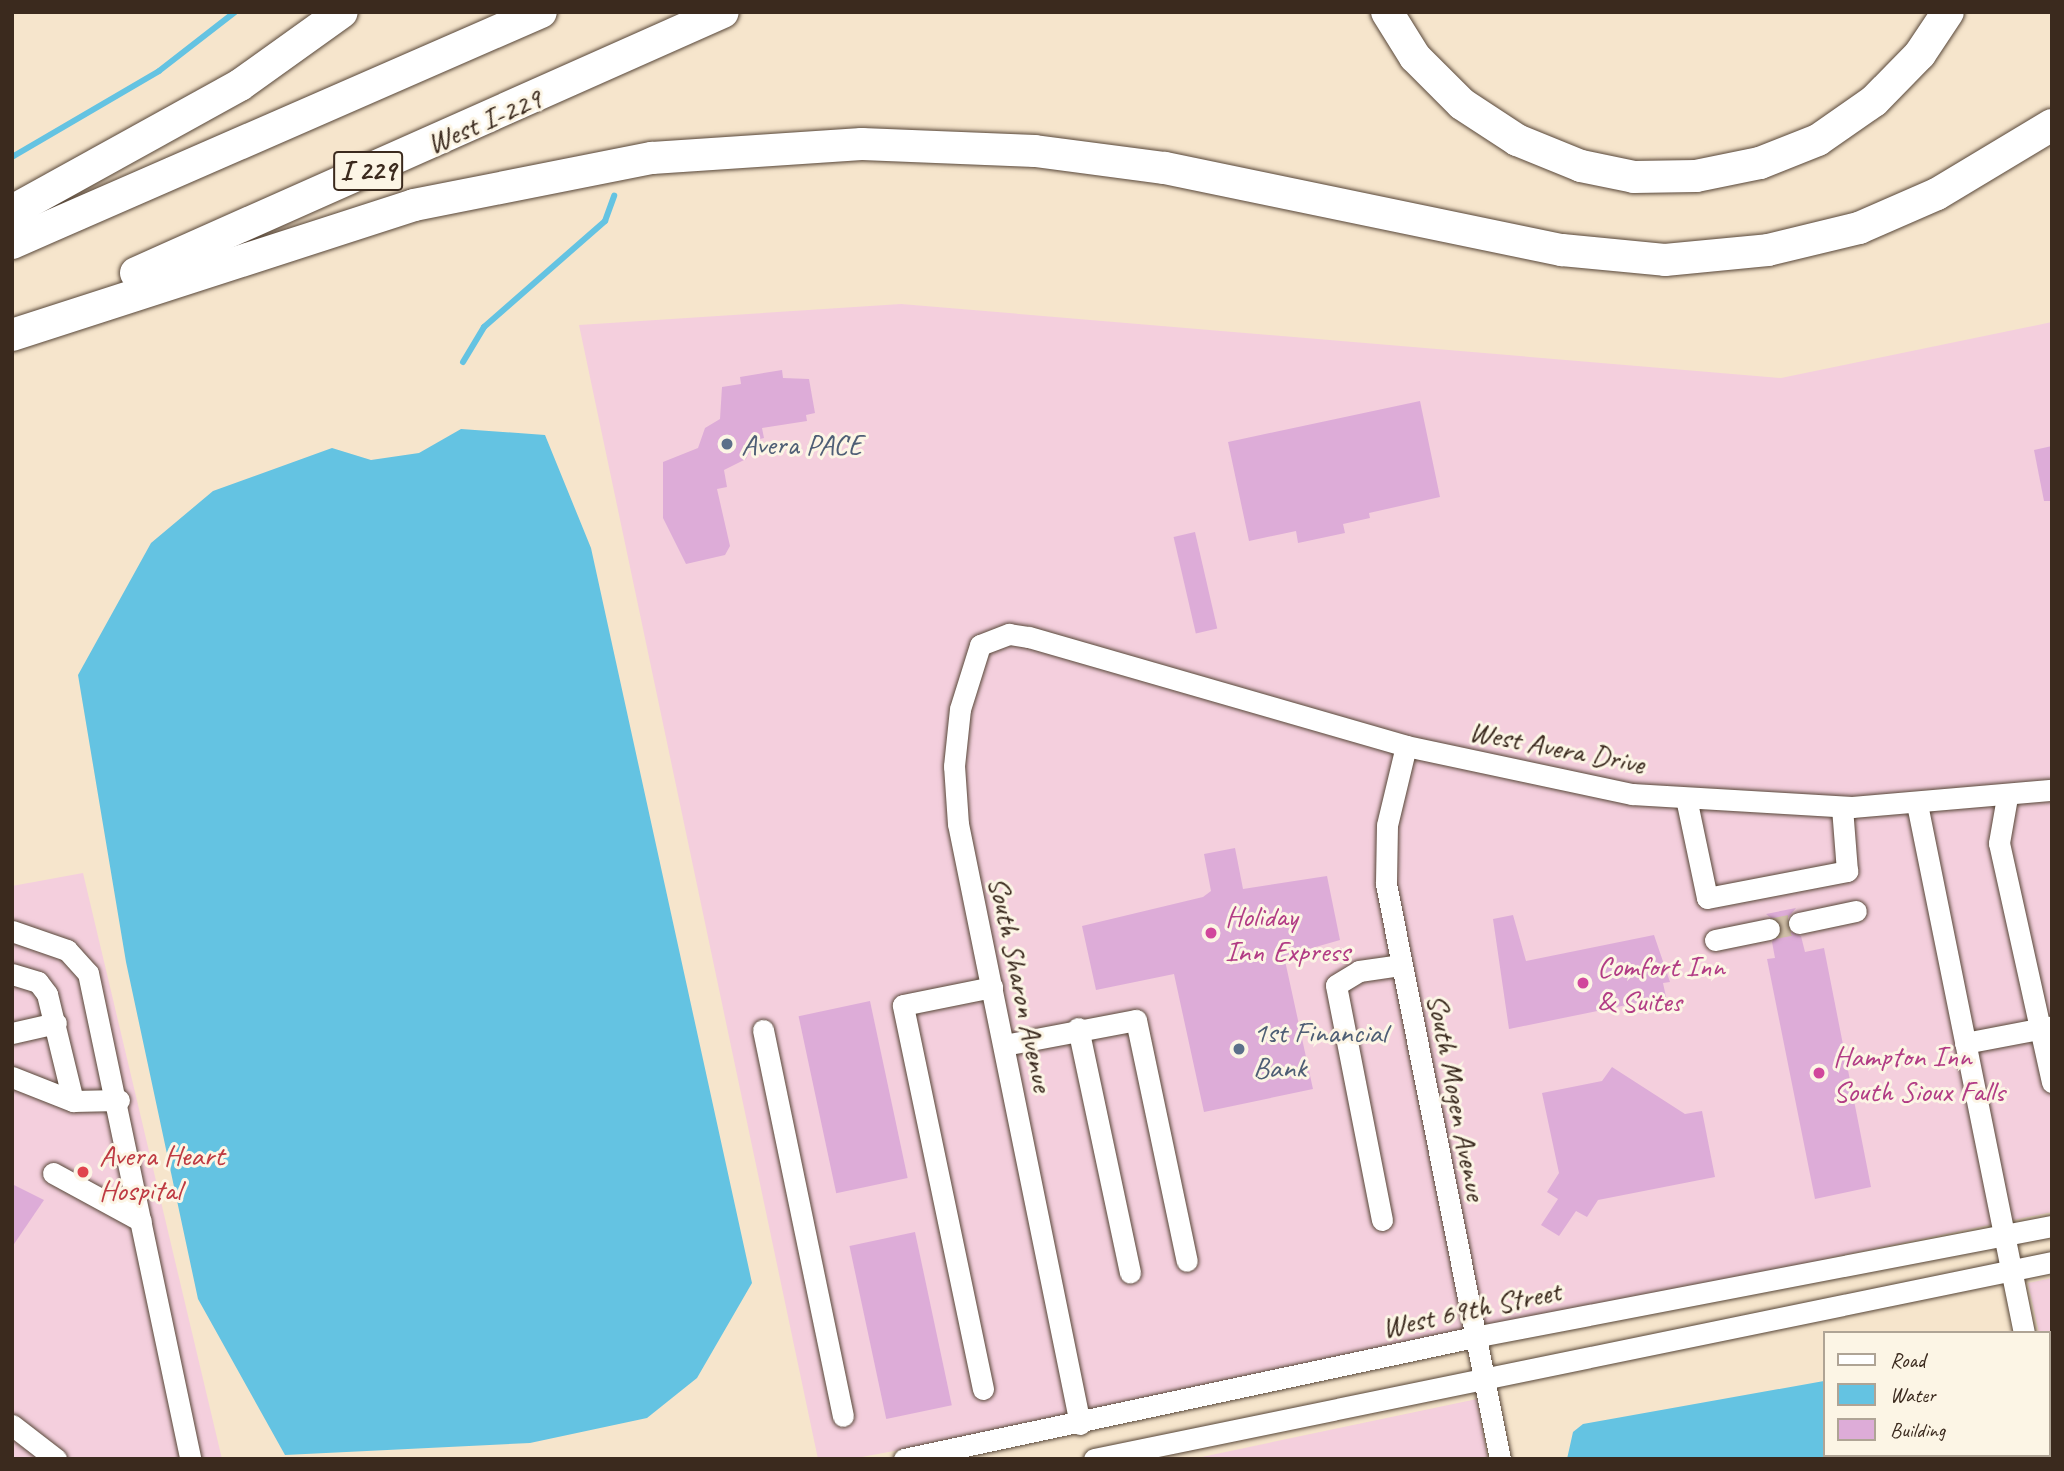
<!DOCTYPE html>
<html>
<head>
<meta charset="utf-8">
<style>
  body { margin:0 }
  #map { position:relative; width:2064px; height:1471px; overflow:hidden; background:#f6e5cc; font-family:Caveat,sans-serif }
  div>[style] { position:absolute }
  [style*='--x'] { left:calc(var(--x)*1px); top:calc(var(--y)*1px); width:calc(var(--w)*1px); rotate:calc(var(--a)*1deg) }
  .built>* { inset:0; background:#f4cfdd }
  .water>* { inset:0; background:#64c3e2 }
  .stream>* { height:6px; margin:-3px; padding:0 3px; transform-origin:3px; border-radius:3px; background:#64c3e2 }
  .building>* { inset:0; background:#ddacd8; transform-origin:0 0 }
  .minor-tunnel>* { height:21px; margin-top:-10.5px; transform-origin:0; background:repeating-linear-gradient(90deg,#d1c0a9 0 21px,transparent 0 31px) }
  .roads { filter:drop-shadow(0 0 2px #574638) drop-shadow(0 0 2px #574638) }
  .minor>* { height:21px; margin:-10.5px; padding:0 10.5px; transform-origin:10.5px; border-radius:10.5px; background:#fff }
  .highway>* { height:32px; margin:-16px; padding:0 16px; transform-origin:16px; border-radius:16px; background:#fff }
  .dots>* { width:19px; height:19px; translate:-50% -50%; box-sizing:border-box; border:4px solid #fcf5e5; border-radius:50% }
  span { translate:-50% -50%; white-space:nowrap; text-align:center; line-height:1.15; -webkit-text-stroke:6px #fcf5e5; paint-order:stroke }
  .shield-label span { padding:2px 5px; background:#fcf5e5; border:2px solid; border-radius:5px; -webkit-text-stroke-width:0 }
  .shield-label { font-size:28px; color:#3b2a1e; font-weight:700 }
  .street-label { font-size:30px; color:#3b2a1e }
  .service-label { font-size:30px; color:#4e5e75 }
  .left { translate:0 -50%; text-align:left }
  .hotel-label { font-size:30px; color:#b23c85 }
  .health-label { font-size:30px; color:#be3a42 }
  .frame { position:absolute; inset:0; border:14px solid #3b2a1e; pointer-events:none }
  .legend { position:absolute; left:1823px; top:1331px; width:228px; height:126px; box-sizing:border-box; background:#fcf5e5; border:2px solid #afa495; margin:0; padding:9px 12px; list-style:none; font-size:21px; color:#3b2a1e }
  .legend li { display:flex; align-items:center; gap:14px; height:35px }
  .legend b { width:35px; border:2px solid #afa495 }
</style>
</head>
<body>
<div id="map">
  <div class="built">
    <div style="clip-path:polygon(901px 304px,1781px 378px,2052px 322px,2052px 1212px,1830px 1258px,1679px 1305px,851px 1459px,818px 1459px,579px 325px)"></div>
    <div style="clip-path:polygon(83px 873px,222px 1459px,12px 1459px,12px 886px)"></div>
    <div style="clip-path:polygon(2052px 1278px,2052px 1391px,2048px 1333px,2039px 1333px,2028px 1283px)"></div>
    <div style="clip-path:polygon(1477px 1399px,1488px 1459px,1192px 1459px)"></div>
  </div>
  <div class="water">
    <div style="clip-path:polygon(461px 429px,545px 435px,591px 548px,752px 1283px,697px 1378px,647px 1418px,530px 1443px,285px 1455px,198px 1299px,126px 962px,78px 675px,151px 543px,213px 491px,332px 448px,371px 460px,419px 453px)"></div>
    <div style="clip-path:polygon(1824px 1381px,1824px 1455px,1963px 1459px,1567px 1459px,1573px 1432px,1583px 1424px)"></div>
  </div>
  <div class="stream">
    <div style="--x:12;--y:157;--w:170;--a:-30.3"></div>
    <div style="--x:159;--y:71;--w:96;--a:-37.8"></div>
    <div style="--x:463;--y:362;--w:41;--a:-59"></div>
    <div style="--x:484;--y:327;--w:161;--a:-41.2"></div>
    <div style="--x:605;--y:221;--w:27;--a:-70"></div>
  </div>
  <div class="building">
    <div style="clip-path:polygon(782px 370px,783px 378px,809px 379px,815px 413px,806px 415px,807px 421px,762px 428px,764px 438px,756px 440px,746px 459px,724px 470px,727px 487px,717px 489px,730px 546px,725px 555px,686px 564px,663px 518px,663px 462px,698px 448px,705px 428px,720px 419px,722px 387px,741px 384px,740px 377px)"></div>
    <div style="clip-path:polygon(1420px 401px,1440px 497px,1369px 513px,1370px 518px,1343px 524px,1345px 533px,1298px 543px,1296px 531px,1249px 541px,1228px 442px)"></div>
    <div style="clip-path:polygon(2052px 446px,2052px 501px,2044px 501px,2034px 450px)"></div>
    <div style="left:1195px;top:532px;width:99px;height:22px;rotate:77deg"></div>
    <div style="clip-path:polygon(1235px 848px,1243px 889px,1327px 876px,1340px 940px,1284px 956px,1313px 1089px,1204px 1112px,1174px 974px,1096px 990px,1082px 926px,1203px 897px,1211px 891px,1204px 854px)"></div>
    <div style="clip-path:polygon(1796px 908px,1786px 920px,1789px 931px,1801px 936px,1805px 952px,1824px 948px,1871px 1187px,1815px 1199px,1767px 959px,1775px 958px,1772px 942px,1782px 927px,1766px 914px)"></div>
    <div style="clip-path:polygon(1513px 915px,1526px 961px,1654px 935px,1670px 982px,1663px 983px,1666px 997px,1509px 1029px,1493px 919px)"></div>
    <div style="left:870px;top:1001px;width:181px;height:73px;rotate:78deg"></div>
    <div style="clip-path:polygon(1612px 1067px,1685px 1114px,1702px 1111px,1715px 1177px,1598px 1200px,1587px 1217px,1576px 1211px,1559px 1236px,1541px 1225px,1558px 1199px,1547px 1192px,1559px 1173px,1542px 1093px,1602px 1081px)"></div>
    <div style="clip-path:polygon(12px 1184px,44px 1200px,12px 1247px)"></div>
    <div style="left:915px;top:1232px;width:177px;height:67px;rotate:78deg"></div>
  </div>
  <div class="minor-tunnel">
    <div style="--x:1769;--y:929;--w:31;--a:-11"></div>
  </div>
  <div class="roads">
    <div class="minor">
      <div style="--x:1406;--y:746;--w:81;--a:103.5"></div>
      <div style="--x:1387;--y:825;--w:59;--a:91"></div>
      <div style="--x:1386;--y:884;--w:586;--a:78.79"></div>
      <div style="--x:2007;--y:797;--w:47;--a:99.9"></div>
      <div style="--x:1999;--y:843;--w:245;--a:77.5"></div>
      <div style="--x:1686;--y:798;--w:102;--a:78.1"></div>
      <div style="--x:1707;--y:898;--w:143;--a:-10.9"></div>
      <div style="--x:1847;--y:871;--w:64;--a:-94.5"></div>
      <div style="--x:1917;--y:804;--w:540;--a:78.57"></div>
      <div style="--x:1799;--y:923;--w:58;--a:-11.9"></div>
      <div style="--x:12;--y:931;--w:58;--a:19.1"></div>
      <div style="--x:67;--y:950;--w:31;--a:48"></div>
      <div style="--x:88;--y:973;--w:497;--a:78.1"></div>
      <div style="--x:1715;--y:940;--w:55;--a:-11.5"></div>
      <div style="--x:12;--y:974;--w:27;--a:17"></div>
      <div style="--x:38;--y:982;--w:15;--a:53"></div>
      <div style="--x:47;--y:994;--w:110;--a:76.3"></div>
      <div style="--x:73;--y:1101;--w:46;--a:-1.2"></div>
      <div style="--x:1078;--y:1028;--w:250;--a:78"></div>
      <div style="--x:763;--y:1030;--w:394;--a:78.3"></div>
      <div style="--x:12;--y:1033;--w:45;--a:-12.8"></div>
      <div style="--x:1965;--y:1043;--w:86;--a:-10.8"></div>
      <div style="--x:1004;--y:1045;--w:134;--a:-10.7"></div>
      <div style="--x:1136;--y:1020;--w:246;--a:78.1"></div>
      <div style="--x:12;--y:1077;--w:66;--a:21.5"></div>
      <div style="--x:53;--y:1173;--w:100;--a:28.6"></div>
      <div style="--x:1382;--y:1220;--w:239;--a:-101.1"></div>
      <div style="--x:1336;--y:985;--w:27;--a:-31"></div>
      <div style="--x:1359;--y:971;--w:41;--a:-8.3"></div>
      <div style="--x:983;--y:1389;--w:392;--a:-101.8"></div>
      <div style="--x:903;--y:1005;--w:91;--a:-11.4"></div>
      <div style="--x:1080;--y:1424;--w:612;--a:-101.49"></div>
      <div style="--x:958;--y:824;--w:58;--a:-93.9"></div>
      <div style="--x:954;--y:766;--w:57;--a:-84"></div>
      <div style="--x:960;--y:709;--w:67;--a:-72.6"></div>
      <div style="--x:980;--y:645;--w:31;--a:-21"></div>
      <div style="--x:1009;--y:634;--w:20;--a:9"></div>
      <div style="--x:1029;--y:637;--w:392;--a:16.1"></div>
      <div style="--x:1406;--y:746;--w:231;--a:12"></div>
      <div style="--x:1632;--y:794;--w:220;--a:3.4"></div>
      <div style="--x:1852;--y:807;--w:201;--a:-4.9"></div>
      <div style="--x:12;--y:1425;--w:56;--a:37.7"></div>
      <div style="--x:2048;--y:1447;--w:12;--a:76"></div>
      <div style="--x:904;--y:1459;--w:583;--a:-12.08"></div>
      <div style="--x:1474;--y:1337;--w:589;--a:-10.87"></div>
      <div style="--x:1094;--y:1459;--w:978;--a:-11.62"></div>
    </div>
    <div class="highway">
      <div style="--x:1387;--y:12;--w:53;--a:58.1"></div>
      <div style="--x:1415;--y:57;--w:66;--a:45"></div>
      <div style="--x:1462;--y:104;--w:66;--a:33.2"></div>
      <div style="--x:1517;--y:140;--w:69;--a:22.1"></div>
      <div style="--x:1581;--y:166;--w:54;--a:11.7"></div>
      <div style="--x:1634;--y:177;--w:62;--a:-0.9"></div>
      <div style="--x:1696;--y:176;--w:65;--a:-11.5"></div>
      <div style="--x:1760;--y:163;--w:62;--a:-21.6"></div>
      <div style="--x:1818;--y:140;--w:68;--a:-34.9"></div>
      <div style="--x:1874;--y:101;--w:66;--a:-45.6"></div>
      <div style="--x:1920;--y:54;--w:50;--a:-56.3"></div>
      <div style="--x:12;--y:211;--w:260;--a:-28.9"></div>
      <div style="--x:240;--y:85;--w:125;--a:-35.6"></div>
      <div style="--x:12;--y:243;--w:577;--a:-23.59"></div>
      <div style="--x:136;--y:273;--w:642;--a:-23.97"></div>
      <div style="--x:12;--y:335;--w:422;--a:-17.9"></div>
      <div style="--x:414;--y:205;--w:243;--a:-11.2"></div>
      <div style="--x:652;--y:158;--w:210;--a:-3.8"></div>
      <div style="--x:862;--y:144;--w:173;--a:2.3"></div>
      <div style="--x:1035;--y:151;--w:131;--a:7.5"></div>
      <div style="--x:1165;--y:168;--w:405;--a:11.7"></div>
      <div style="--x:1562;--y:250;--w:103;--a:5.5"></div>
      <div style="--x:1665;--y:260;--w:103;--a:-5.5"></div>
      <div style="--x:1768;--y:250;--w:94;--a:-13.6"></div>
      <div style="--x:1859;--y:228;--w:85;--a:-23.6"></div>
      <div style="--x:1937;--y:194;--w:134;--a:-31"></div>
    </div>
  </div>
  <div class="dots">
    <div style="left:727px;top:444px;background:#5c6f8a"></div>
    <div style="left:1211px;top:933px;background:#d1479c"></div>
    <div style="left:1583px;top:983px;background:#d1479c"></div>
    <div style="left:1239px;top:1049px;background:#5c6f8a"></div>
    <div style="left:1819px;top:1073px;background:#d1479c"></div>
    <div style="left:83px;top:1172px;background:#e0444e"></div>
  </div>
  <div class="shield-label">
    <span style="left:368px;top:171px">I 229</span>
  </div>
  <div class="street-label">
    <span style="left:484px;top:121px;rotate:-23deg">West I-229</span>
    <span style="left:1557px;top:747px;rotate:11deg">West Avera Drive</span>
    <span style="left:1021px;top:984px;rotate:78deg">South Sharon Avenue</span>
    <span style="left:1457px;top:1097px;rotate:79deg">South Mogen Avenue</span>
    <span style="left:1471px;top:1309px;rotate:-12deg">West 69th Street</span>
  </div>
  <div class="service-label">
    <span class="left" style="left:741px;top:444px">Avera PACE</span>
    <span class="left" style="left:1253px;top:1049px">1st Financial<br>Bank</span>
  </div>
  <div class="hotel-label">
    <span class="left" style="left:1225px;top:933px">Holiday<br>Inn Express</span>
    <span class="left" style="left:1597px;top:983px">Comfort Inn<br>&amp; Suites</span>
    <span class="left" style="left:1833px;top:1073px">Hampton Inn<br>South Sioux Falls</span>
  </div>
  <div class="health-label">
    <span class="left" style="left:99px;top:1172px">Avera Heart<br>Hospital</span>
  </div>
  <div class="frame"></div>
  <ul class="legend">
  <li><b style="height:9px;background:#fff"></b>Road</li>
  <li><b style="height:19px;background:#64c3e2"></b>Water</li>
  <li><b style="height:19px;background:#ddacd8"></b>Building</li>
  </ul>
</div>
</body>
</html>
